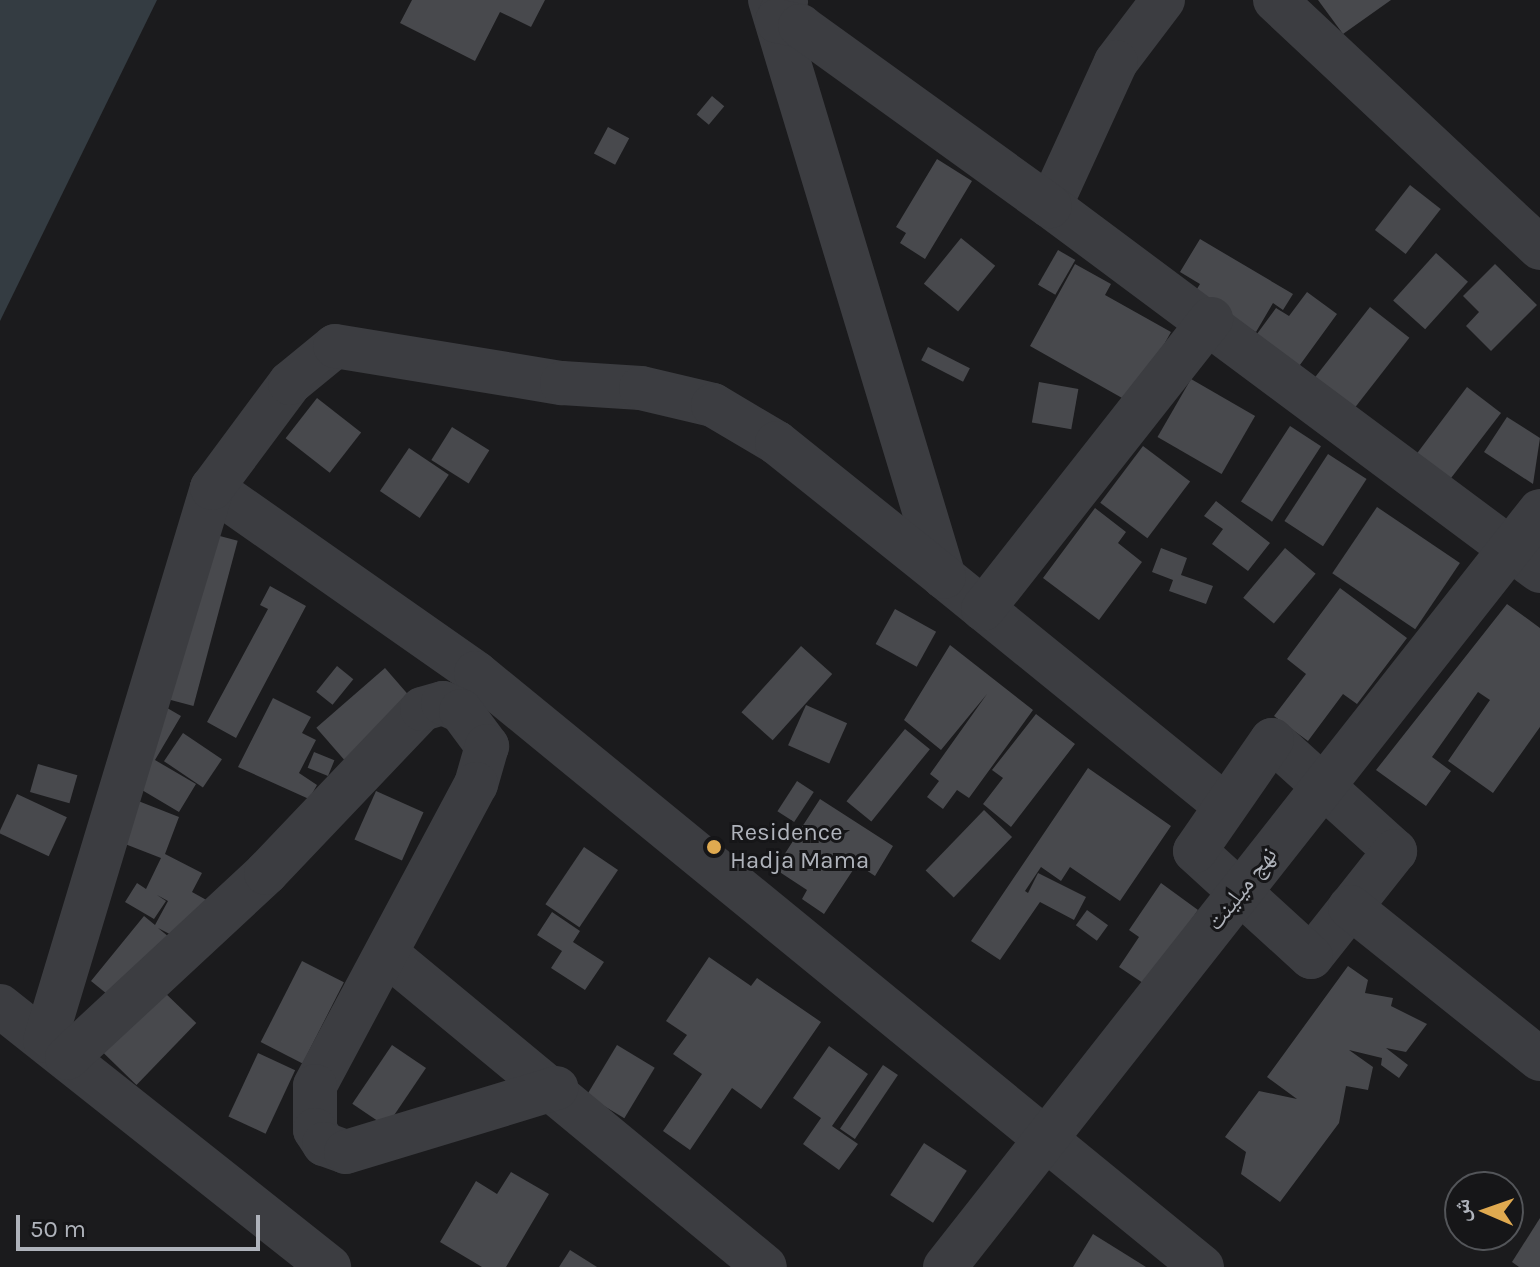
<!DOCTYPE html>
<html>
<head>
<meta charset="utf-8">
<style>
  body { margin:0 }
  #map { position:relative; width:1540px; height:1267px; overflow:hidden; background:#1b1b1d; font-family:Karla,"Noto Naskh Arabic",sans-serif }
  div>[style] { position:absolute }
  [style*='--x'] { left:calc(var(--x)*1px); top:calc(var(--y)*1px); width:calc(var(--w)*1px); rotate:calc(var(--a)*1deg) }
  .water>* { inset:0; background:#343c42 }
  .building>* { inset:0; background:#48494d; transform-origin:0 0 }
  .minor>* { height:44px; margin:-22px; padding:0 22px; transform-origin:22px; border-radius:22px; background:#3c3d41 }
  .dots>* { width:22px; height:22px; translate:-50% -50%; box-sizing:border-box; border:4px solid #161618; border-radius:50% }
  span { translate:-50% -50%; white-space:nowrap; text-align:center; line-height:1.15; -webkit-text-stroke:6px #161618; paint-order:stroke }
  .poi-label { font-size:24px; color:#afb3bb }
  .left { translate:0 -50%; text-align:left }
  .street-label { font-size:24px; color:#afb3bb }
  .north { position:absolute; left:1444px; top:1171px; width:80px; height:80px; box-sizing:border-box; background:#161618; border:2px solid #535559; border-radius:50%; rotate:272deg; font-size:22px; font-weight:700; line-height:32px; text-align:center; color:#afb3bb }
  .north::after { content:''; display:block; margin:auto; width:28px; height:36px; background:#e0aa50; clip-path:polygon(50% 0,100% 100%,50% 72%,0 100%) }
  .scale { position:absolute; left:16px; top:1215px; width:244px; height:36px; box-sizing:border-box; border:4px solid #afb3bb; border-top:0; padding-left:10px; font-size:24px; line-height:28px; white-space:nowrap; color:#afb3bb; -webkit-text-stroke:6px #161618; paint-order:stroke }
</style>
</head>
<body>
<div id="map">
  <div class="water">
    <div style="clip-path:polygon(0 0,157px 0,0 321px)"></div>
  </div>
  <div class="building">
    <div style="clip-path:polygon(412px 0,545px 0,531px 27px,500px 12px,475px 61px,400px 23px)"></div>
    <div style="clip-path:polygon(1318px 0,1391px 0,1343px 34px)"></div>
    <div style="left:712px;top:96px;width:16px;height:24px;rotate:40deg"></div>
    <div style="left:608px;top:127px;width:24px;height:30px;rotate:28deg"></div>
    <div style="clip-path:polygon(937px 159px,972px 181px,925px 259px,900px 243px,906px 233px,896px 227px)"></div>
    <div style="left:1410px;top:185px;width:39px;height:57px;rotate:38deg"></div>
    <div style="left:961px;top:238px;width:44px;height:59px;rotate:39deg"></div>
    <div style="clip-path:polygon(1200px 239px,1293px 294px,1283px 310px,1273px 303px,1256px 332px,1192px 297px,1200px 284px,1180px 272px)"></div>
    <div style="left:1058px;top:250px;width:20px;height:40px;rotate:30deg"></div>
    <div style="left:1436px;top:253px;width:43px;height:64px;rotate:42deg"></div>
    <div style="clip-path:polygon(1075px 264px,1111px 284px,1105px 295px,1171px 332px,1131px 403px,1030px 346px)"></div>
    <div style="clip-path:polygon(1495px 264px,1537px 305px,1491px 351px,1466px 326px,1479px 312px,1463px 296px)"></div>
    <div style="clip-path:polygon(1307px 292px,1337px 314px,1297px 369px,1251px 342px,1276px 308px,1289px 316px)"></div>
    <div style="left:1370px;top:307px;width:50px;height:108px;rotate:38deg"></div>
    <div style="left:928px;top:347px;width:47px;height:15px;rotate:27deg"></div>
    <div style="left:1191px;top:379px;width:74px;height:67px;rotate:30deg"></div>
    <div style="left:1039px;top:382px;width:40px;height:41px;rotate:10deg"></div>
    <div style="clip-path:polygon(1467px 387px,1501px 413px,1428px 508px,1409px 464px)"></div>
    <div style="left:317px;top:398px;width:56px;height:51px;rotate:38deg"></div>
    <div style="clip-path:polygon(1507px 417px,1540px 438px,1533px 484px,1484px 452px)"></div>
    <div style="left:1290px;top:426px;width:37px;height:90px;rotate:33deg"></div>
    <div style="left:452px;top:427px;width:44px;height:39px;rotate:32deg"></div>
    <div style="left:1143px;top:446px;width:59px;height:71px;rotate:37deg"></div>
    <div style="left:409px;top:448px;width:48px;height:52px;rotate:34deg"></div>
    <div style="left:1328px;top:454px;width:46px;height:80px;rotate:33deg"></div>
    <div style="clip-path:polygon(1216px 501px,1270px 543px,1248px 571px,1212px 544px,1223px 529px,1204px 516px)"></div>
    <div style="left:1377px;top:507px;width:100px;height:80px;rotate:34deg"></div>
    <div style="clip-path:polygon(1095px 508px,1126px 532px,1118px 543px,1142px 562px,1099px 620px,1043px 578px)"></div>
    <div style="left:201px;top:531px;width:38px;height:171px;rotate:15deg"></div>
    <div style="clip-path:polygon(1161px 548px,1187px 558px,1181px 575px,1213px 586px,1206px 604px,1169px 591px,1173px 580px,1152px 572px)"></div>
    <div style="left:1285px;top:548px;width:40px;height:65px;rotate:40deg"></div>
    <div style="clip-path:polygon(270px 586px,306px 606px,236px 738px,207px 722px,268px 609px,260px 605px)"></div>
    <div style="clip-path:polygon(1340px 588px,1407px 638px,1357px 704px,1343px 694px,1308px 741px,1274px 716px,1306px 674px,1287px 659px)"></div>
    <div style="clip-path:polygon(1507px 604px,1540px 628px,1540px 727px,1493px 793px,1448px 761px,1490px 700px,1478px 692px,1432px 757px,1451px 771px,1426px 806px,1376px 770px)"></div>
    <div style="left:895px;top:609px;width:47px;height:40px;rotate:29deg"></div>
    <div style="clip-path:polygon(950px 645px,1033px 710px,969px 798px,957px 790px,943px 809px,927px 797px,939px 781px,930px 774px,987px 694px,941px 750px,904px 720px)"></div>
    <div style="left:801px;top:646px;width:42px;height:89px;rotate:42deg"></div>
    <div style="left:337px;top:666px;width:21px;height:33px;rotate:39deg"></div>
    <div style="left:385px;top:668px;width:55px;height:91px;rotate:49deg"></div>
    <div style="clip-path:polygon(273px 698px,311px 717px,302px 733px,316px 740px,299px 773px,317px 785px,309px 799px,238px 767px)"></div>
    <div style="clip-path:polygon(162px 705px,181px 716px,155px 760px,196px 784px,179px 812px,120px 777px)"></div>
    <div style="left:806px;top:705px;width:45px;height:44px;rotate:24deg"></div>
    <div style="clip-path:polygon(1036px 714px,1075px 744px,1011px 827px,983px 804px,1003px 778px,992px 770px)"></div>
    <div style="left:905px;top:729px;width:32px;height:93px;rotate:39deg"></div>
    <div style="left:183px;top:733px;width:47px;height:34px;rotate:34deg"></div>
    <div style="left:314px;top:752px;width:22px;height:17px;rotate:22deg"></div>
    <div style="left:38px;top:764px;width:41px;height:29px;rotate:16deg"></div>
    <div style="clip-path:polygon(1088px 768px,1171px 826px,1120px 901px,1070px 867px,1061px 881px,1041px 867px,1025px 891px,1028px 893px,1038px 873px,1086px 897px,1074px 920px,1040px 902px,1000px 960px,971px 941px)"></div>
    <div style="left:797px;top:781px;width:20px;height:36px;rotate:33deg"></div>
    <div style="left:376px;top:791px;width:52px;height:53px;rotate:24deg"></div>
    <div style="left:17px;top:794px;width:55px;height:43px;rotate:25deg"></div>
    <div style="clip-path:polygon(123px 795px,179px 817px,165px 854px,202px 873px,192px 892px,210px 902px,189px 944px,158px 928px,175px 942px,123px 1007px,91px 981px,144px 916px,155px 925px,168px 901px,157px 895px,166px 901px,154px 919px,125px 902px,137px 883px,146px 889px,161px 858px,107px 837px)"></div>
    <div style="clip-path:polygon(820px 799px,893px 846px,875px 876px,857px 864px,824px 914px,802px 899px,807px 890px,775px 869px)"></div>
    <div style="left:984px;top:810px;width:39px;height:84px;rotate:44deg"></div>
    <div style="left:584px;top:847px;width:41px;height:69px;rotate:34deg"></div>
    <div style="clip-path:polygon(1161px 883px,1198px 910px,1146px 985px,1119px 967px,1139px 937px,1129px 930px)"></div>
    <div style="left:1087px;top:910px;width:26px;height:19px;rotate:36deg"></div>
    <div style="clip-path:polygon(552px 912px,580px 931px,573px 942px,604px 962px,585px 990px,551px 968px,562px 951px,537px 935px)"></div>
    <div style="clip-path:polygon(709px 957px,751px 986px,757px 978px,821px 1022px,761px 1109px,732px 1088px,690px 1150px,663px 1131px,702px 1074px,673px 1054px,687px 1035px,666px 1021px)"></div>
    <div style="left:302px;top:961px;width:47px;height:91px;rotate:27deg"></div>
    <div style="clip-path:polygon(1348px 966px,1368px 980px,1365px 993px,1393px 998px,1391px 1006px,1427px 1024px,1406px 1052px,1386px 1048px,1408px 1065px,1399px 1078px,1381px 1065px,1382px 1058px,1349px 1050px,1373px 1067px,1368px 1090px,1346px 1086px,1339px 1123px,1280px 1202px,1241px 1174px,1246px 1152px,1225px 1137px,1259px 1091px,1297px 1099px,1267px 1077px)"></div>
    <div style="left:161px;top:989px;width:49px;height:86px;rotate:44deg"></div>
    <div style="left:392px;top:1045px;width:41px;height:71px;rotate:34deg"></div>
    <div style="left:617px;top:1045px;width:44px;height:59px;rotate:31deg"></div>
    <div style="clip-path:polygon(829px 1046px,868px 1074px,832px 1126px,858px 1144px,839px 1170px,803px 1144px,821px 1118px,793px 1098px)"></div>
    <div style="left:258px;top:1053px;width:41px;height:70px;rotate:25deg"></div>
    <div style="left:883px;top:1065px;width:18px;height:77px;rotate:34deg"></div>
    <div style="left:924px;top:1143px;width:51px;height:62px;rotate:33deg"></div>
    <div style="clip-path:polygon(511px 1172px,549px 1194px,506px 1267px,482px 1267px,440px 1242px,476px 1181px,497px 1194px)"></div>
    <div style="clip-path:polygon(1540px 1218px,1540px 1267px,1519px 1267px,1512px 1262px)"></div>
    <div style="clip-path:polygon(1093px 1234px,1146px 1267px,1073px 1267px)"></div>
    <div style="clip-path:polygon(570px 1250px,597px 1267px,559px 1267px)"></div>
  </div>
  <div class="minor">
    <div style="--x:770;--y:0;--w:603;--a:73.22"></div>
    <div style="--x:944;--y:577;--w:363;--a:39.1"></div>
    <div style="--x:1163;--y:0;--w:78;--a:127.2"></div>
    <div style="--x:1116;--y:62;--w:158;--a:114.6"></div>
    <div style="--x:1050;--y:206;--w:611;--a:36.68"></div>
    <div style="--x:1275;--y:0;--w:363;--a:43.1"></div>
    <div style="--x:786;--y:2;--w:21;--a:115"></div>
    <div style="--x:777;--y:21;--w:24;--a:12"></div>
    <div style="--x:800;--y:26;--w:308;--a:35.8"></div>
    <div style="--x:212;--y:488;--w:322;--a:35"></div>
    <div style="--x:476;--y:673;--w:938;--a:39.29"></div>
    <div style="--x:983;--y:609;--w:369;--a:-51.8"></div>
    <div style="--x:1272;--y:740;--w:166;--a:42.1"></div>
    <div style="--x:1395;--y:851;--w:135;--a:128.4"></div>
    <div style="--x:1311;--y:957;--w:157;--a:-137.6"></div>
    <div style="--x:1195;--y:851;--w:135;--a:-55.3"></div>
    <div style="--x:1350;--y:907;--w:243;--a:38.7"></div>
    <div style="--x:388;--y:955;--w:489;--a:39.6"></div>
    <div style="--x:0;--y:1006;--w:420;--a:38.4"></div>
    <div style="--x:45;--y:1041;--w:578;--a:-73.2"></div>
    <div style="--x:212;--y:488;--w:131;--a:-53.4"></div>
    <div style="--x:290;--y:383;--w:58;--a:-39.4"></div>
    <div style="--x:335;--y:346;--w:230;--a:9.3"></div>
    <div style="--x:562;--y:383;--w:79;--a:3.6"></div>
    <div style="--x:641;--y:388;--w:74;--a:13.3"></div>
    <div style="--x:713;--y:405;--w:74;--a:30.7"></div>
    <div style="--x:777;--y:443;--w:214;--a:38.7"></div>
    <div style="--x:67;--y:1058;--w:272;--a:-42.9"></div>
    <div style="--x:266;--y:873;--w:226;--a:-46.4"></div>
    <div style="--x:422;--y:709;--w:22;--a:-16"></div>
    <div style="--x:443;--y:703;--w:20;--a:24"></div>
    <div style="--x:461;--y:711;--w:44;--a:53.4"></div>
    <div style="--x:487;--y:746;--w:40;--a:106"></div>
    <div style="--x:476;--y:784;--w:342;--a:118.1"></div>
    <div style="--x:315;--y:1086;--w:44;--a:90"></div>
    <div style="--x:315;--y:1130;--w:17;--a:57"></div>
    <div style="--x:324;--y:1144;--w:23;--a:20"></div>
    <div style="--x:346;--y:1152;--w:220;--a:-16.9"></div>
    <div style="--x:945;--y:1267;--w:962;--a:-51.8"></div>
  </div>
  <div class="dots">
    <div style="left:714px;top:847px;background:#e0aa50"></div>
  </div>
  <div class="poi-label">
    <span class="left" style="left:730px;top:847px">Residence<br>Hadja Mama</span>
  </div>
  <div class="street-label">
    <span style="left:1242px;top:889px;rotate:-52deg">نهج ميلينت</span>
  </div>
  <div class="north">ش</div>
  <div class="scale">50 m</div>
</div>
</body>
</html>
